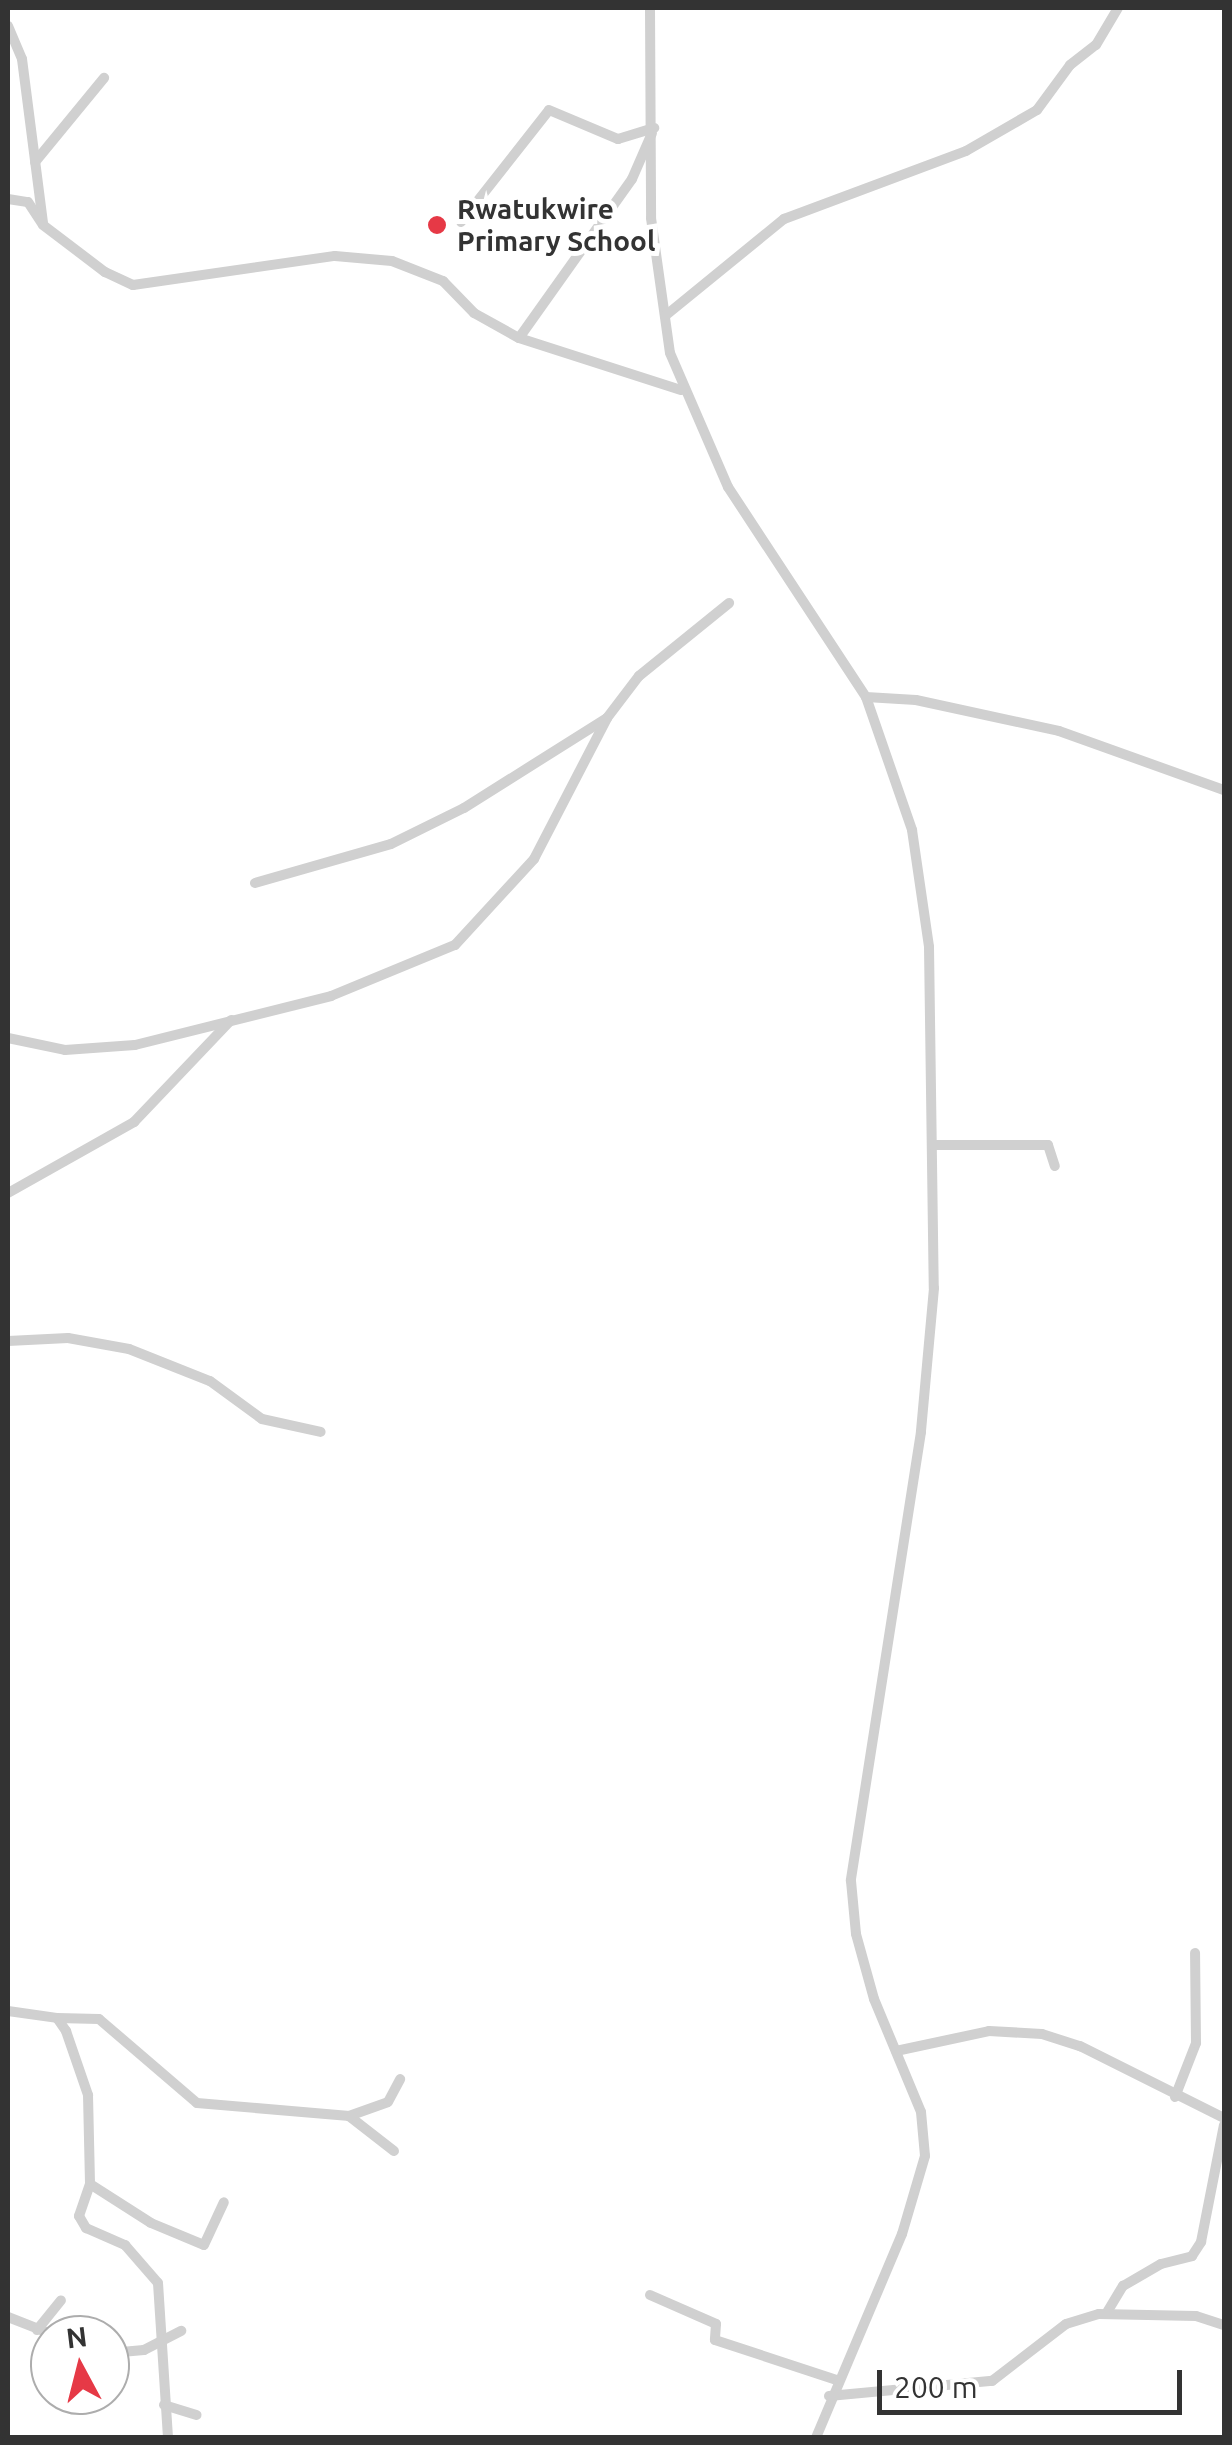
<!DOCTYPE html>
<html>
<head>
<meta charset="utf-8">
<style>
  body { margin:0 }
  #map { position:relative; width:1232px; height:2445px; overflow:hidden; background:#fff; font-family:Ubuntu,sans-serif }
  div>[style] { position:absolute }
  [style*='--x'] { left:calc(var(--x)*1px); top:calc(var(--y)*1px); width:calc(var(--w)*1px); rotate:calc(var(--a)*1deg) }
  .minor>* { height:10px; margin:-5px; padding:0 5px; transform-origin:5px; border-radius:5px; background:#d0d0d0 }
  .dots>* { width:28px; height:28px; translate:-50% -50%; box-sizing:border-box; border:5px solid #fff; border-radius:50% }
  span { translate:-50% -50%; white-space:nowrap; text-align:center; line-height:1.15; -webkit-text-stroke:10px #fff; paint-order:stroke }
  .poi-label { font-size:28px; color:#333; font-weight:700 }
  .left { translate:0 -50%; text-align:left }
  .frame { position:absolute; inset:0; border:10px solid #333; pointer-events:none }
  .north { position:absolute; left:30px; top:2315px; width:100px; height:100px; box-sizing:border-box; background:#fff; border:2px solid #adadad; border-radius:50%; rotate:353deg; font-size:28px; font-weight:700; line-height:40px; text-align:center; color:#333 }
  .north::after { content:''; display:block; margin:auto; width:35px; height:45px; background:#e63946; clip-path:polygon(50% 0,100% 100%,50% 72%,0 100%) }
  .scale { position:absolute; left:877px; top:2370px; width:305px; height:45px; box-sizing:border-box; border:5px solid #333; border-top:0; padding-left:12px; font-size:30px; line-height:35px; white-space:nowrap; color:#333; -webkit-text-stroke:8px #fff; paint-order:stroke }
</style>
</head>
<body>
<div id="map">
  <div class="minor">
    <div style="--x:650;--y:8;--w:210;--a:89.7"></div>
    <div style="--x:651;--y:218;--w:136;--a:82"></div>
    <div style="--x:670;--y:353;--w:146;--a:66.6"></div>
    <div style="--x:728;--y:487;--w:251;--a:56.7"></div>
    <div style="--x:866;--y:697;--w:141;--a:70.9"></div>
    <div style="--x:912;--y:830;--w:118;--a:81.7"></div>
    <div style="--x:929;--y:947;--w:341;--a:89.2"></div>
    <div style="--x:934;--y:1288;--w:145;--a:95.2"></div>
    <div style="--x:921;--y:1432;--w:454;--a:98.9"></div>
    <div style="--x:851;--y:1881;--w:53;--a:84.6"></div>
    <div style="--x:856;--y:1934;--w:67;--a:74.5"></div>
    <div style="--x:874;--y:1999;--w:122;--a:67.4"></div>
    <div style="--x:921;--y:2112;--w:44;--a:84.8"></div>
    <div style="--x:925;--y:2156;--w:81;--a:106.4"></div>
    <div style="--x:902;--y:2234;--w:221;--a:112.9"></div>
    <div style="--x:8;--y:26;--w:36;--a:67"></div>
    <div style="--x:22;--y:59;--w:166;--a:82.7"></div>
    <div style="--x:35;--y:162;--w:109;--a:-50.6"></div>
    <div style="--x:8;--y:199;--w:20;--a:9"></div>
    <div style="--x:28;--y:202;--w:27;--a:57"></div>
    <div style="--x:43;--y:225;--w:78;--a:37.2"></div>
    <div style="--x:105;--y:272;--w:31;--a:25"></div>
    <div style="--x:133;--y:285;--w:204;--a:-8.2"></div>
    <div style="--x:335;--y:256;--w:57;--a:5"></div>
    <div style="--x:392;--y:261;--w:55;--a:21.4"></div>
    <div style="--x:443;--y:281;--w:45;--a:45.9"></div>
    <div style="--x:474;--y:313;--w:51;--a:29.1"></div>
    <div style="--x:519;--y:338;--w:170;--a:17.8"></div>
    <div style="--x:461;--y:222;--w:142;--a:-51.8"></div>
    <div style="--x:549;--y:110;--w:75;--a:22.8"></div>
    <div style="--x:618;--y:139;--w:38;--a:-17"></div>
    <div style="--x:665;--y:316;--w:154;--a:-39.2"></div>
    <div style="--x:784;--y:219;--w:194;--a:-20.5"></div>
    <div style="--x:966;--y:151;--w:82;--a:-30"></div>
    <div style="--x:1037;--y:110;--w:56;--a:-53.7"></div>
    <div style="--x:1070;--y:65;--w:33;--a:-38"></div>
    <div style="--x:1096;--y:45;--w:43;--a:-59.3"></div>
    <div style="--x:519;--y:338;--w:195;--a:-54.6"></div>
    <div style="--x:632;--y:179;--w:50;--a:-66.5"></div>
    <div style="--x:866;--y:697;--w:50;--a:3.4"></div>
    <div style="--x:916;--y:700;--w:146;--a:12.2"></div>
    <div style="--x:1059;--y:731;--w:175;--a:19.7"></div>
    <div style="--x:255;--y:883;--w:141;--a:-16"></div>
    <div style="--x:391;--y:844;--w:81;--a:-26.3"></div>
    <div style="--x:464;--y:808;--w:169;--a:-32.2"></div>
    <div style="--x:607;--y:718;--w:53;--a:-52.7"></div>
    <div style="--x:639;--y:676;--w:116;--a:-39"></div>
    <div style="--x:8;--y:1038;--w:58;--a:11.9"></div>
    <div style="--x:65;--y:1050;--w:70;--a:-4.1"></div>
    <div style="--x:135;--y:1045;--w:202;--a:-14"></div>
    <div style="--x:331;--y:996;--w:134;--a:-22.4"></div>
    <div style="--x:455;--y:945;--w:117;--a:-47.4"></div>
    <div style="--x:534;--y:859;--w:159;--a:-62.6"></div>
    <div style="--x:933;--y:1145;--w:115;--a:0"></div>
    <div style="--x:1048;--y:1145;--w:22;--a:72"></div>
    <div style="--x:8;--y:1193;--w:145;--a:-29.4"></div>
    <div style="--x:134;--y:1122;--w:141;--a:-46.4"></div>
    <div style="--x:8;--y:1341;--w:60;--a:-2.9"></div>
    <div style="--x:68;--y:1338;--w:62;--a:10.2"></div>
    <div style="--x:129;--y:1349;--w:87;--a:21.6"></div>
    <div style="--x:210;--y:1381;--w:64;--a:36.2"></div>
    <div style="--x:262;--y:1419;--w:60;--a:12.4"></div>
    <div style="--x:8;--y:2011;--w:49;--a:8.1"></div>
    <div style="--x:57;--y:2018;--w:16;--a:55"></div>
    <div style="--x:66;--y:2031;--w:68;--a:71"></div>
    <div style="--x:88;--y:2095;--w:89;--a:88.7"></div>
    <div style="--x:90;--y:2184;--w:34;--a:109"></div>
    <div style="--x:79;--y:2216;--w:14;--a:60"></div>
    <div style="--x:86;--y:2228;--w:43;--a:23.6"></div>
    <div style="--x:125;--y:2245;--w:50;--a:49"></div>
    <div style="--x:158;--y:2283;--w:155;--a:86.3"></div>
    <div style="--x:57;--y:2018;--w:42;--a:1.4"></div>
    <div style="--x:99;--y:2019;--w:129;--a:40.6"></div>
    <div style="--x:197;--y:2103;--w:153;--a:4.9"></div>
    <div style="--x:349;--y:2116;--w:57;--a:37.9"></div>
    <div style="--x:896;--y:2051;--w:95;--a:-12.1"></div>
    <div style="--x:989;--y:2031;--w:53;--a:3.2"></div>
    <div style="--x:1042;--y:2034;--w:40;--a:18"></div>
    <div style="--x:1080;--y:2046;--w:161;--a:26.6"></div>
    <div style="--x:1175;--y:2097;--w:58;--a:-68.7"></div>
    <div style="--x:1196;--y:2043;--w:90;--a:-90.6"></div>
    <div style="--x:349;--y:2116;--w:41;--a:-19.7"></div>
    <div style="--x:388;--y:2102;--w:26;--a:-62"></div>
    <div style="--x:90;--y:2184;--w:72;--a:32.6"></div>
    <div style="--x:151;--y:2223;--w:57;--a:22.5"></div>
    <div style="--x:204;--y:2245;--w:47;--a:-65.1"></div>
    <div style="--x:650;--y:2295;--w:72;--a:23.7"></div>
    <div style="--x:716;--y:2324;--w:16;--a:94"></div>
    <div style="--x:715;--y:2340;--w:128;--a:18.2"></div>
    <div style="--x:1106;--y:2314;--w:33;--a:-59"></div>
    <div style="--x:1123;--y:2286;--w:44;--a:-30.1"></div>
    <div style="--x:1161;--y:2264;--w:32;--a:-14"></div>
    <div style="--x:1192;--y:2256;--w:17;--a:-57"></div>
    <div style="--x:1201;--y:2242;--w:119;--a:-78.9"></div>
    <div style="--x:8;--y:2317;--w:49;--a:21.4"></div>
    <div style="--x:37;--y:2330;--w:38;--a:-51"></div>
    <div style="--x:110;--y:2353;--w:34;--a:-5"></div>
    <div style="--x:144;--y:2350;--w:42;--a:-27.2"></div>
    <div style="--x:829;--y:2396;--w:164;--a:-5.3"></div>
    <div style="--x:992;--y:2381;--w:93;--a:-37.6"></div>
    <div style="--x:1066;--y:2324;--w:34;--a:-17"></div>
    <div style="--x:1099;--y:2314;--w:97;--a:1.2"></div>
    <div style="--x:1196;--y:2316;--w:29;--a:18"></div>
    <div style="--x:164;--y:2405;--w:34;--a:17"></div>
  </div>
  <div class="dots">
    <div style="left:437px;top:225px;background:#e63946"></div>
  </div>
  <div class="poi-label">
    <span class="left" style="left:457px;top:225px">Rwatukwire<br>Primary School</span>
  </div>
  <div class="frame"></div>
  <div class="north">N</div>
  <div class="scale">200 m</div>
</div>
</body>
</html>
